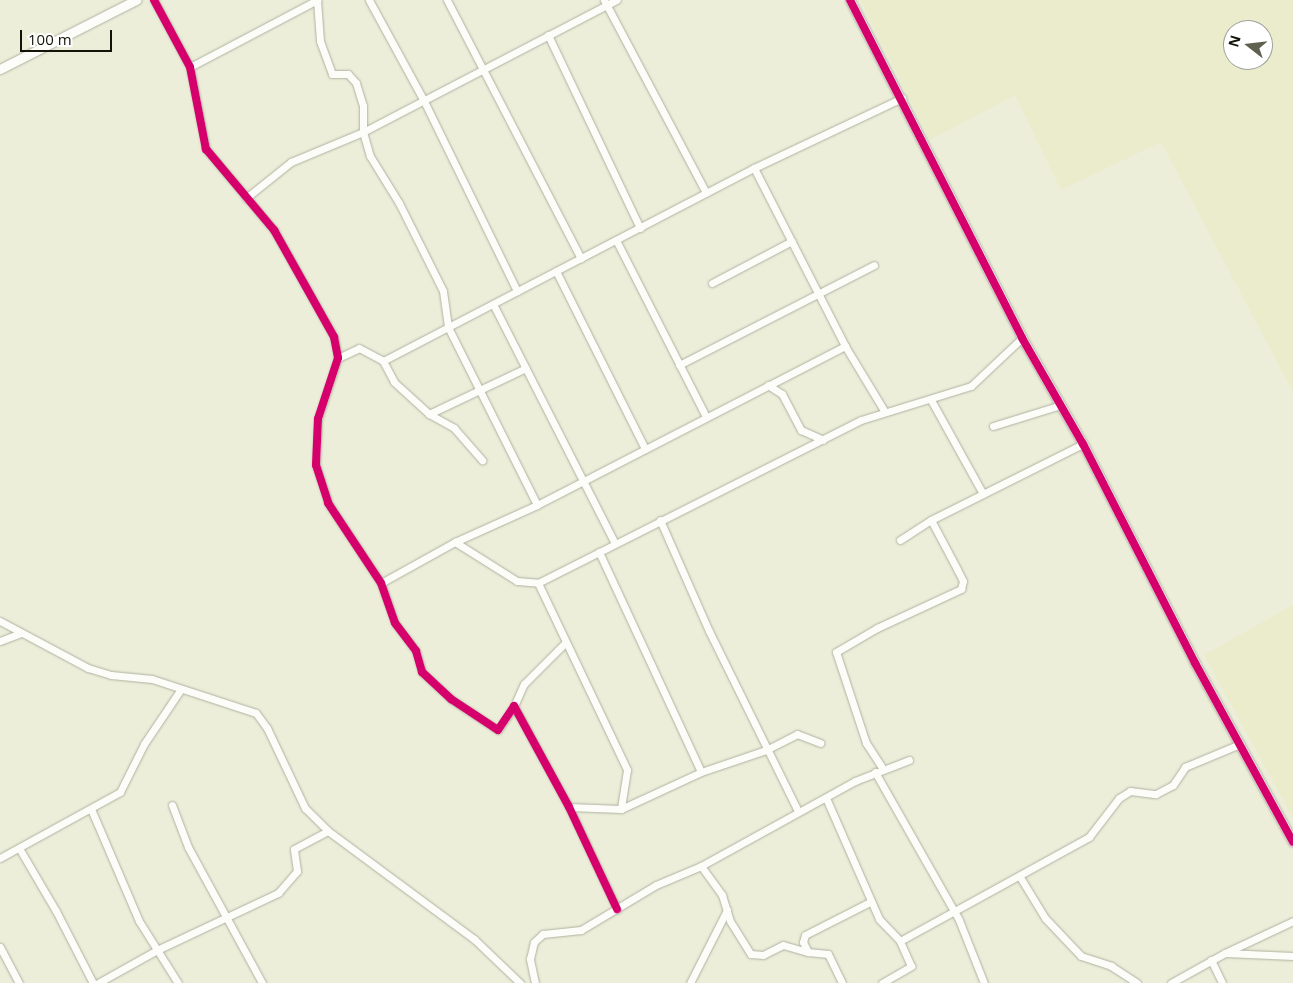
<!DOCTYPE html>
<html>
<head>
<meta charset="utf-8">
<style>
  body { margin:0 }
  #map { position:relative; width:1293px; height:983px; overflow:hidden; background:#eceed9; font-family:"Open Sans",sans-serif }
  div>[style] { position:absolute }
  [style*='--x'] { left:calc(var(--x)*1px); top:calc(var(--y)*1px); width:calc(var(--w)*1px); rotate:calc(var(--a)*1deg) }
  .built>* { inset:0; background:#eaeccb }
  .roads { filter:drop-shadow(0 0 1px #b0b1a1) drop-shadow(0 0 1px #b0b1a1) }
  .minor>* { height:7px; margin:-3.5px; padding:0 3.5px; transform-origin:3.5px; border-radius:3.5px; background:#fcfcf9 }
  .tertiary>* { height:9px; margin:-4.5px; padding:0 4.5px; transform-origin:4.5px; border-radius:4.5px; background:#fcfcf9 }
  .cycleway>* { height:8px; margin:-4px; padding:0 4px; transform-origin:4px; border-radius:4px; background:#d6006c }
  span { translate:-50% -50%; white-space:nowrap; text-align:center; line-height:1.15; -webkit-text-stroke:4px #fff; paint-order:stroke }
  .north { position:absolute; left:1223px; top:20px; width:50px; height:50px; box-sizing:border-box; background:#fff; border:1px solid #a1a19c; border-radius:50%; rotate:286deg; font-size:14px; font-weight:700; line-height:20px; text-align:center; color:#131307 }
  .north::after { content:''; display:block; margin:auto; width:18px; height:22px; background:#5f6050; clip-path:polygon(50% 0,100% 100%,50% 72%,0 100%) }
  .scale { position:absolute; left:20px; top:30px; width:92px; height:22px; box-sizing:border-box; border:2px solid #131307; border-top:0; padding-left:6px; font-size:15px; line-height:18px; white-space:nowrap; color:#131307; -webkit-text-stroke:4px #fff; paint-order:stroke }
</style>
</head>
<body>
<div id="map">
  <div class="built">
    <div style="clip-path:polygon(evenodd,860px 0,1293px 0,1293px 392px,1161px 142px,1061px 190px,1015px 95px,930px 140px,860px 0,1233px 30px,1263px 30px,1263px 60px,1233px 60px,1233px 30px)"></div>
    <div style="clip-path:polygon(1293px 605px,1293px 818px,1204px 655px)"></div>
  </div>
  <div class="roads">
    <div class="minor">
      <div style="--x:154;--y:0;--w:76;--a:61.8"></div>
      <div style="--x:190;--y:67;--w:84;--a:79"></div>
      <div style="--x:206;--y:149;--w:106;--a:50"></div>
      <div style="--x:274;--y:230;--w:123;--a:60.7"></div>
      <div style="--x:334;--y:337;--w:21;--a:79"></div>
      <div style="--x:338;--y:358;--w:64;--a:108.2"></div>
      <div style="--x:318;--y:419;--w:46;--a:92.5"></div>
      <div style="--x:316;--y:465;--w:40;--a:72"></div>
      <div style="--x:328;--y:503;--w:96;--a:56.5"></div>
      <div style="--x:381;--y:583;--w:42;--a:70.7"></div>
      <div style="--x:395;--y:623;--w:35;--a:53"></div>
      <div style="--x:416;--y:651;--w:22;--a:74"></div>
      <div style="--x:422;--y:672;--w:40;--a:43"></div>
      <div style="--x:451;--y:699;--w:56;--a:33.4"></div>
      <div style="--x:498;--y:730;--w:29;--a:-56"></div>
      <div style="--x:514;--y:706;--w:115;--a:61.4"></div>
      <div style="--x:569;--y:807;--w:113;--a:64.8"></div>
      <div style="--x:317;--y:0;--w:41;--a:85.8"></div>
      <div style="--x:320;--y:41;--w:35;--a:70"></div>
      <div style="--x:332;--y:74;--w:16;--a:0"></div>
      <div style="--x:348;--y:74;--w:12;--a:48"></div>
      <div style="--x:356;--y:83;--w:24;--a:73"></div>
      <div style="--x:363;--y:106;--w:26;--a:90"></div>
      <div style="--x:363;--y:132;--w:25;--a:74"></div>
      <div style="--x:370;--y:156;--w:55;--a:58.3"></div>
      <div style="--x:399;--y:203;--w:98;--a:63.4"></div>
      <div style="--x:443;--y:291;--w:36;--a:82"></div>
      <div style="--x:448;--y:327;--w:199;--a:63.4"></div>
      <div style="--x:369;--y:0;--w:113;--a:61.4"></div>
      <div style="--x:423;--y:99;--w:214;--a:63.9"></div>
      <div style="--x:447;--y:0;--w:291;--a:62.6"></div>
      <div style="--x:604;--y:0;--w:218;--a:62.1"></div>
      <div style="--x:548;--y:35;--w:214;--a:64.5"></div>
      <div style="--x:190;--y:67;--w:144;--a:-27.8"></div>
      <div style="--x:754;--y:168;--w:200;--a:62.9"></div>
      <div style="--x:845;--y:346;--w:77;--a:58.8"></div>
      <div style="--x:246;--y:198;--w:58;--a:-38.7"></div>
      <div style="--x:291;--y:162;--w:78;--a:-22.6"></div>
      <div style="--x:363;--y:132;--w:286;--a:-27.5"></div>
      <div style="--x:616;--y:240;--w:199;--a:63"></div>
      <div style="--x:556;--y:271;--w:199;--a:63.4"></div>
      <div style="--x:712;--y:283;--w:90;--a:-27.7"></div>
      <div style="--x:493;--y:304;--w:268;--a:63"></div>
      <div style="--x:338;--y:358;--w:23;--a:-25"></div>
      <div style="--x:359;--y:348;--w:27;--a:28"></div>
      <div style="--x:383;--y:361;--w:24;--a:62"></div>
      <div style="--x:394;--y:382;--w:47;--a:42.4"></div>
      <div style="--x:429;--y:414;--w:29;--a:29"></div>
      <div style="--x:454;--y:428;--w:43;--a:48.8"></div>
      <div style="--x:383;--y:361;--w:418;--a:-27.5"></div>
      <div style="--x:754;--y:168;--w:164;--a:-25.3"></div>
      <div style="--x:679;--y:365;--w:219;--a:-27.1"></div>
      <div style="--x:768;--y:385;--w:17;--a:33"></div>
      <div style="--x:782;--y:394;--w:41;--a:62.2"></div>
      <div style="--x:801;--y:430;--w:24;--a:24"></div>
      <div style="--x:931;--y:400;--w:107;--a:61"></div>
      <div style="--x:429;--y:414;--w:107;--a:-25.4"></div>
      <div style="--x:993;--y:426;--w:71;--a:-17.2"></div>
      <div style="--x:660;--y:520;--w:121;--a:66.2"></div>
      <div style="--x:709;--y:631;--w:201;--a:63.7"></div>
      <div style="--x:900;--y:540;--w:37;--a:-33"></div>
      <div style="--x:931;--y:520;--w:170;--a:-26.6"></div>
      <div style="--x:455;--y:542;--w:73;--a:32.2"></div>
      <div style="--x:517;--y:581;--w:21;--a:5"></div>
      <div style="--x:538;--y:583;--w:362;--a:-26.8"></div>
      <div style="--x:861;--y:420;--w:115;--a:-17.2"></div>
      <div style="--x:971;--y:386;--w:70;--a:-43.3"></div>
      <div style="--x:599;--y:552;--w:242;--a:65.1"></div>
      <div style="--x:381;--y:583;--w:85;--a:-29"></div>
      <div style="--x:455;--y:542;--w:90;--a:-24.3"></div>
      <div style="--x:537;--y:505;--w:347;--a:-27.3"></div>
      <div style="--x:538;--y:583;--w:207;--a:64.5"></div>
      <div style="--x:627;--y:770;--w:39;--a:99"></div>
      <div style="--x:0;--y:621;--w:100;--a:28.1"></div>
      <div style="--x:88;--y:668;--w:24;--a:17"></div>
      <div style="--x:111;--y:675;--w:41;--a:5.6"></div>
      <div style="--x:152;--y:679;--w:109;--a:18.1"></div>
      <div style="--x:256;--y:713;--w:19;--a:54"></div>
      <div style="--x:267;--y:728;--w:89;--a:64.6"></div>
      <div style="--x:305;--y:808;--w:33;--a:45"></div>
      <div style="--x:328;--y:831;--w:182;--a:36.5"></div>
      <div style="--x:474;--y:939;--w:64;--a:43.7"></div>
      <div style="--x:0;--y:641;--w:22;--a:-21"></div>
      <div style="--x:514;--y:706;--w:24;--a:-66"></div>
      <div style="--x:524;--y:684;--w:59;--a:-45"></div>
      <div style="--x:883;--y:769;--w:31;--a:-123"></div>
      <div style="--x:866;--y:743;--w:96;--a:-108.2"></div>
      <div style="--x:836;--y:652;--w:48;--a:-30.3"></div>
      <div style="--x:877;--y:628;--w:93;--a:-24.9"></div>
      <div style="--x:961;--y:589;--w:8;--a:-76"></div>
      <div style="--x:963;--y:581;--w:13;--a:-117"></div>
      <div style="--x:957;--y:569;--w:55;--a:-118"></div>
      <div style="--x:875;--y:772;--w:170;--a:60.4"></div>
      <div style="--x:959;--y:920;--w:68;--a:68.4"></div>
      <div style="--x:826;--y:798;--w:132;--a:66.3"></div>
      <div style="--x:879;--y:919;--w:30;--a:46"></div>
      <div style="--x:172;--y:805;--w:45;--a:69.1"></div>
      <div style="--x:188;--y:847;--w:155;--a:61.4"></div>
      <div style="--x:569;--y:807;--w:52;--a:2.2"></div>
      <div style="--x:621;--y:809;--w:88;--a:-24.8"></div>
      <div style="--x:701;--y:772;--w:69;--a:-18.7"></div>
      <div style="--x:766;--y:750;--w:35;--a:-27"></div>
      <div style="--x:797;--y:734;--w:25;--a:21"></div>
      <div style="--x:91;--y:809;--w:122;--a:66.8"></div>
      <div style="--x:139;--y:921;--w:73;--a:57.8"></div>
      <div style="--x:19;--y:848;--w:73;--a:59.6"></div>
      <div style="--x:56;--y:911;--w:81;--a:62.8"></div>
      <div style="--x:0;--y:858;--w:137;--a:-28.8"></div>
      <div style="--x:120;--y:792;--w:54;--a:-63.4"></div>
      <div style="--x:144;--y:744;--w:66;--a:-56.1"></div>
      <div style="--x:701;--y:866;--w:36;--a:54"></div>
      <div style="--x:722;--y:895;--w:27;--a:73"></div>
      <div style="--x:730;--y:921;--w:39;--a:58"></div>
      <div style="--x:751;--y:954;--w:12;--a:5"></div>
      <div style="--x:763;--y:955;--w:22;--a:-27"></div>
      <div style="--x:783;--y:945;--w:26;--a:16"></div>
      <div style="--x:808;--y:952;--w:11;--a:-117"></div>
      <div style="--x:803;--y:942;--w:7;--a:-74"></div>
      <div style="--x:805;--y:935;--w:73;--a:-26.9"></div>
      <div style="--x:1020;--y:877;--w:48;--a:58.6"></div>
      <div style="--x:1045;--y:918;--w:52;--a:46.5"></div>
      <div style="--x:1081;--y:956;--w:32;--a:18"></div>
      <div style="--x:1111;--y:966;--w:31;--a:33"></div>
      <div style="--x:0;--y:947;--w:41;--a:62.2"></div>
      <div style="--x:808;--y:952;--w:20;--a:6"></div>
      <div style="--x:828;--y:954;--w:32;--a:64"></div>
      <div style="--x:1225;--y:953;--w:68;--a:2.5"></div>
      <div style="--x:1211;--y:960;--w:25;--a:64"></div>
      <div style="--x:98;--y:983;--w:68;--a:-29.2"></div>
      <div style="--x:157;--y:950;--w:134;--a:-25.2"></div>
      <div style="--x:278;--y:893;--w:29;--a:-49"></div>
      <div style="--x:297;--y:871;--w:22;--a:-98"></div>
      <div style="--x:294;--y:849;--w:38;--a:-28"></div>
      <div style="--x:535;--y:983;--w:25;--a:-102"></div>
      <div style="--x:530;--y:959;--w:17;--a:-77"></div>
      <div style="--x:534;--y:942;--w:12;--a:-42"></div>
      <div style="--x:543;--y:934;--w:38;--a:-6"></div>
      <div style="--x:581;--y:930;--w:87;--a:-31"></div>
      <div style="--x:656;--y:885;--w:49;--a:-22.9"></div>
      <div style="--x:701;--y:866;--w:176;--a:-28.9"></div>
      <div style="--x:855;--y:781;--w:58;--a:-21.3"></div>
      <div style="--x:690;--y:983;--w:82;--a:-63.1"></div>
      <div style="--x:882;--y:983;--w:34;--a:-30"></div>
      <div style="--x:911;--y:966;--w:27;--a:-114"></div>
      <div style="--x:900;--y:941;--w:216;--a:-28.8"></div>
      <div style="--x:1089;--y:837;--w:49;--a:-52.4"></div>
      <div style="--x:1119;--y:798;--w:13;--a:-32"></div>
      <div style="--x:1130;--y:791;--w:26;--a:7"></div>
      <div style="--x:1156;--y:794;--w:19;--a:-28"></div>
      <div style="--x:1173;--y:785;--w:22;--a:-56"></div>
      <div style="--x:1185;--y:767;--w:60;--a:-22.7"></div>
      <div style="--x:1171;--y:983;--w:62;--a:-29.1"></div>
      <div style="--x:1225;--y:953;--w:75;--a:-25.2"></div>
    </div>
    <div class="tertiary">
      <div style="--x:850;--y:0;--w:379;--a:63"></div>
      <div style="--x:1022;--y:338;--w:122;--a:60.1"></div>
      <div style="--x:1083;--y:444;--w:246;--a:62.9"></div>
      <div style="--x:1195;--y:663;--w:204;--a:61.3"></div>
      <div style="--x:0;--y:69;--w:153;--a:-26.9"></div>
    </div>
  </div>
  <div class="cycleway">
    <div style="--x:154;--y:0;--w:76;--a:61.8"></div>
    <div style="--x:190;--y:67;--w:84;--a:79"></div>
    <div style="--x:206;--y:149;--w:106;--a:50"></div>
    <div style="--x:274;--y:230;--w:123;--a:60.7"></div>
    <div style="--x:334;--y:337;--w:21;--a:79"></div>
    <div style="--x:338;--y:358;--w:64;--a:108.2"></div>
    <div style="--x:318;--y:419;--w:46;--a:92.5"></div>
    <div style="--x:316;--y:465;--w:40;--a:72"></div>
    <div style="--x:328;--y:503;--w:96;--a:56.5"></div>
    <div style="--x:381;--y:583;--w:42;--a:70.7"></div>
    <div style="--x:395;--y:623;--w:35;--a:53"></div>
    <div style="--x:416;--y:651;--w:22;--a:74"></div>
    <div style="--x:422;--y:672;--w:40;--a:43"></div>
    <div style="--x:451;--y:699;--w:56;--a:33.4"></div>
    <div style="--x:498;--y:730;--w:29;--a:-56"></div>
    <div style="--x:514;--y:706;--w:115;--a:61.4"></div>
    <div style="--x:569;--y:807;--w:113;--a:64.8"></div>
    <div style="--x:850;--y:0;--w:379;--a:63"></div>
    <div style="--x:1022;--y:338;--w:122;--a:60.1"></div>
    <div style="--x:1083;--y:444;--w:246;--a:62.9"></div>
    <div style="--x:1195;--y:663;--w:204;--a:61.3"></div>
  </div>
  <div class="north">N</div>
  <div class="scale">100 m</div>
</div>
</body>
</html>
